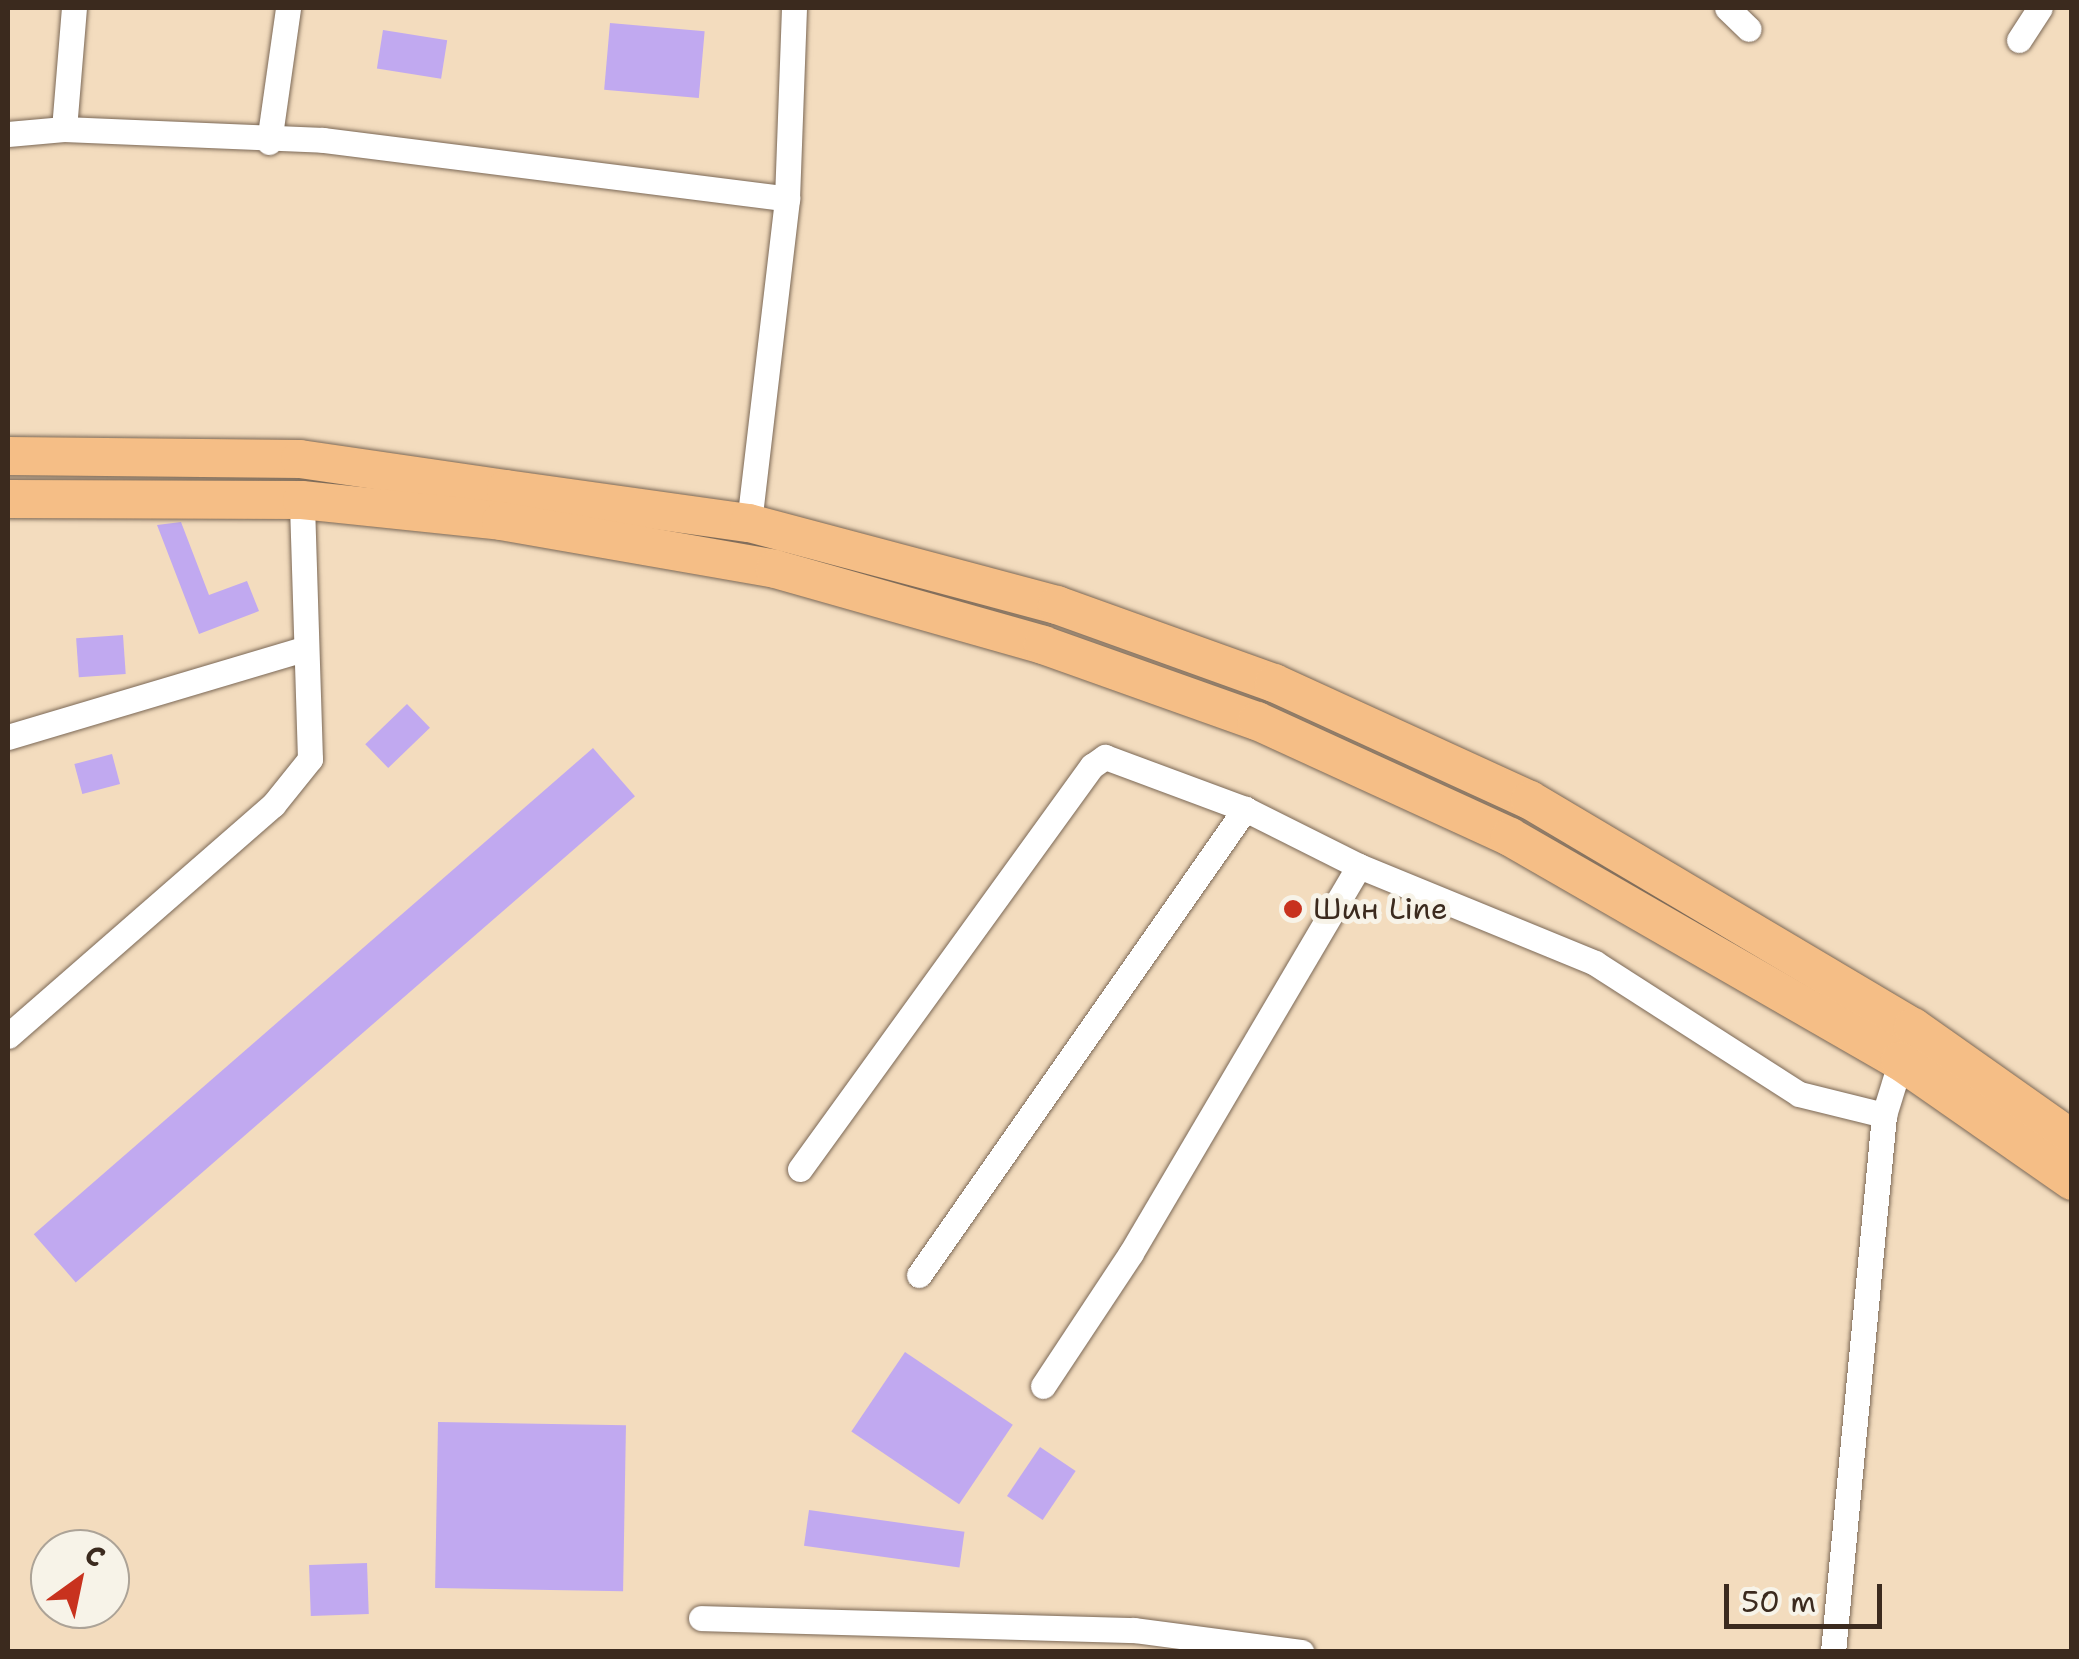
<!DOCTYPE html>
<html>
<head>
<meta charset="utf-8">
<style>
  body { margin:0 }
  #map { position:relative; width:2079px; height:1659px; overflow:hidden; background:#f3dcbe; font-family:"Shantell Sans",sans-serif }
  div>[style] { position:absolute }
  [style*='--x'] { left:calc(var(--x)*1px); top:calc(var(--y)*1px); width:calc(var(--w)*1px); rotate:calc(var(--a)*1deg) }
  .building>* { inset:0; background:#c1a9f0; transform-origin:0 0 }
  .roads { filter:drop-shadow(0 0 2px #7b6856) drop-shadow(0 0 2px #7b6856) }
  .minor>* { height:25px; margin:-12.5px; padding:0 12.5px; transform-origin:12.5px; border-radius:12.5px; background:#fff }
  .highway>* { height:38px; margin:-19px; padding:0 19px; transform-origin:19px; border-radius:19px; background:#f5be86 }
  .dots>* { width:28px; height:28px; translate:-50% -50%; box-sizing:border-box; border:5px solid #f7f3e8; border-radius:50% }
  span { translate:-50% -50%; white-space:nowrap; text-align:center; line-height:1.15; -webkit-text-stroke:10px #f7f3e8; paint-order:stroke }
  .poi-label { font-size:30px; color:#3b2a1e }
  .left { translate:0 -50%; text-align:left }
  .frame { position:absolute; inset:0; border:10px solid #3b2a1e; pointer-events:none }
  .north { position:absolute; left:30px; top:1529px; width:100px; height:100px; box-sizing:border-box; background:#f7f3e8; border:2px solid #aca397; border-radius:50%; rotate:33deg; font-size:28px; font-weight:700; line-height:40px; text-align:center; color:#3b2a1e }
  .north::after { content:''; display:block; margin:auto; width:35px; height:45px; background:#c8321e; clip-path:polygon(50% 0,100% 100%,50% 72%,0 100%) }
  .scale { position:absolute; left:1724px; top:1584px; width:158px; height:45px; box-sizing:border-box; border:5px solid #3b2a1e; border-top:0; padding-left:12px; font-size:30px; line-height:35px; white-space:nowrap; color:#3b2a1e; -webkit-text-stroke:8px #f7f3e8; paint-order:stroke }
</style>
</head>
<body>
<div id="map">
  <div class="building">
    <div style="left:610px;top:23px;width:95px;height:67px;rotate:5deg"></div>
    <div style="left:383px;top:30px;width:65px;height:39px;rotate:9deg"></div>
    <div style="clip-path:polygon(181px 522px,209px 595px,247px 581px,259px 611px,199px 634px,157px 525px)"></div>
    <div style="left:123px;top:635px;width:39px;height:47px;rotate:86deg"></div>
    <div style="left:407px;top:704px;width:33px;height:58px;rotate:46deg"></div>
    <div style="left:593px;top:748px;width:64px;height:741px;rotate:49deg"></div>
    <div style="left:112px;top:754px;width:31px;height:39px;rotate:75deg"></div>
    <div style="left:905px;top:1352px;width:130px;height:96px;rotate:34deg"></div>
    <div style="left:438px;top:1422px;width:188px;height:166px;rotate:1deg"></div>
    <div style="left:1040px;top:1447px;width:43px;height:59px;rotate:34deg"></div>
    <div style="left:809px;top:1510px;width:157px;height:36px;rotate:8deg"></div>
    <div style="left:367px;top:1563px;width:51px;height:58px;rotate:88deg"></div>
  </div>
  <div class="roads">
    <div class="minor">
      <div style="--x:1727;--y:8;--w:30;--a:44"></div>
      <div style="--x:2019;--y:40;--w:38;--a:-57"></div>
      <div style="--x:64;--y:129;--w:121;--a:-85.3"></div>
      <div style="--x:8;--y:134;--w:56;--a:-5.1"></div>
      <div style="--x:64;--y:129;--w:259;--a:2.4"></div>
      <div style="--x:323;--y:140;--w:468;--a:7.2"></div>
      <div style="--x:269;--y:142;--w:135;--a:-81.9"></div>
      <div style="--x:749;--y:523;--w:326;--a:-83.3"></div>
      <div style="--x:787;--y:199;--w:191;--a:-87.9"></div>
      <div style="--x:8;--y:737;--w:309;--a:-16.6"></div>
      <div style="--x:8;--y:1036;--w:352;--a:-41.1"></div>
      <div style="--x:273;--y:805;--w:59;--a:-51.2"></div>
      <div style="--x:310;--y:759;--w:259;--a:-91.8"></div>
      <div style="--x:800;--y:1169;--w:498;--a:-54.1"></div>
      <div style="--x:1092;--y:766;--w:16;--a:-35"></div>
      <div style="--x:1105;--y:757;--w:149;--a:20.4"></div>
      <div style="--x:1245;--y:809;--w:127;--a:26.6"></div>
      <div style="--x:1359;--y:866;--w:255;--a:22.3"></div>
      <div style="--x:1595;--y:963;--w:242;--a:32.7"></div>
      <div style="--x:1799;--y:1094;--w:88;--a:13.9"></div>
      <div style="--x:919;--y:1275;--w:569;--a:-55.02"></div>
      <div style="--x:1043;--y:1386;--w:159;--a:-56.5"></div>
      <div style="--x:1131;--y:1253;--w:449;--a:-59.5"></div>
      <div style="--x:701;--y:1618;--w:433;--a:1.6"></div>
      <div style="--x:1134;--y:1630;--w:169;--a:7.5"></div>
      <div style="--x:1833;--y:1652;--w:539;--a:-84.57"></div>
      <div style="--x:1884;--y:1115;--w:71;--a:-72.8"></div>
    </div>
    <div class="highway">
      <div style="--x:8;--y:456;--w:292;--a:0.6"></div>
      <div style="--x:300;--y:459;--w:208;--a:8.3"></div>
      <div style="--x:506;--y:489;--w:245;--a:8"></div>
      <div style="--x:749;--y:523;--w:319;--a:14.9"></div>
      <div style="--x:1057;--y:605;--w:231;--a:19.8"></div>
      <div style="--x:1274;--y:683;--w:281;--a:24.6"></div>
      <div style="--x:1530;--y:800;--w:445;--a:30.7"></div>
      <div style="--x:1913;--y:1027;--w:194;--a:35.2"></div>
      <div style="--x:8;--y:499;--w:294;--a:0.2"></div>
      <div style="--x:302;--y:500;--w:200;--a:6"></div>
      <div style="--x:501;--y:521;--w:278;--a:9.9"></div>
      <div style="--x:775;--y:569;--w:279;--a:15.8"></div>
      <div style="--x:1043;--y:645;--w:227;--a:19.6"></div>
      <div style="--x:1257;--y:721;--w:278;--a:24.6"></div>
      <div style="--x:1510;--y:837;--w:450;--a:29.9"></div>
      <div style="--x:1900;--y:1061;--w:210;--a:34.9"></div>
    </div>
  </div>
  <div class="dots">
    <div style="left:1293px;top:909px;background:#c8321e"></div>
  </div>
  <div class="poi-label">
    <span class="left" style="left:1313px;top:909px">Шин Line</span>
  </div>
  <div class="frame"></div>
  <div class="north">С</div>
  <div class="scale">50 m</div>
</div>
</body>
</html>
